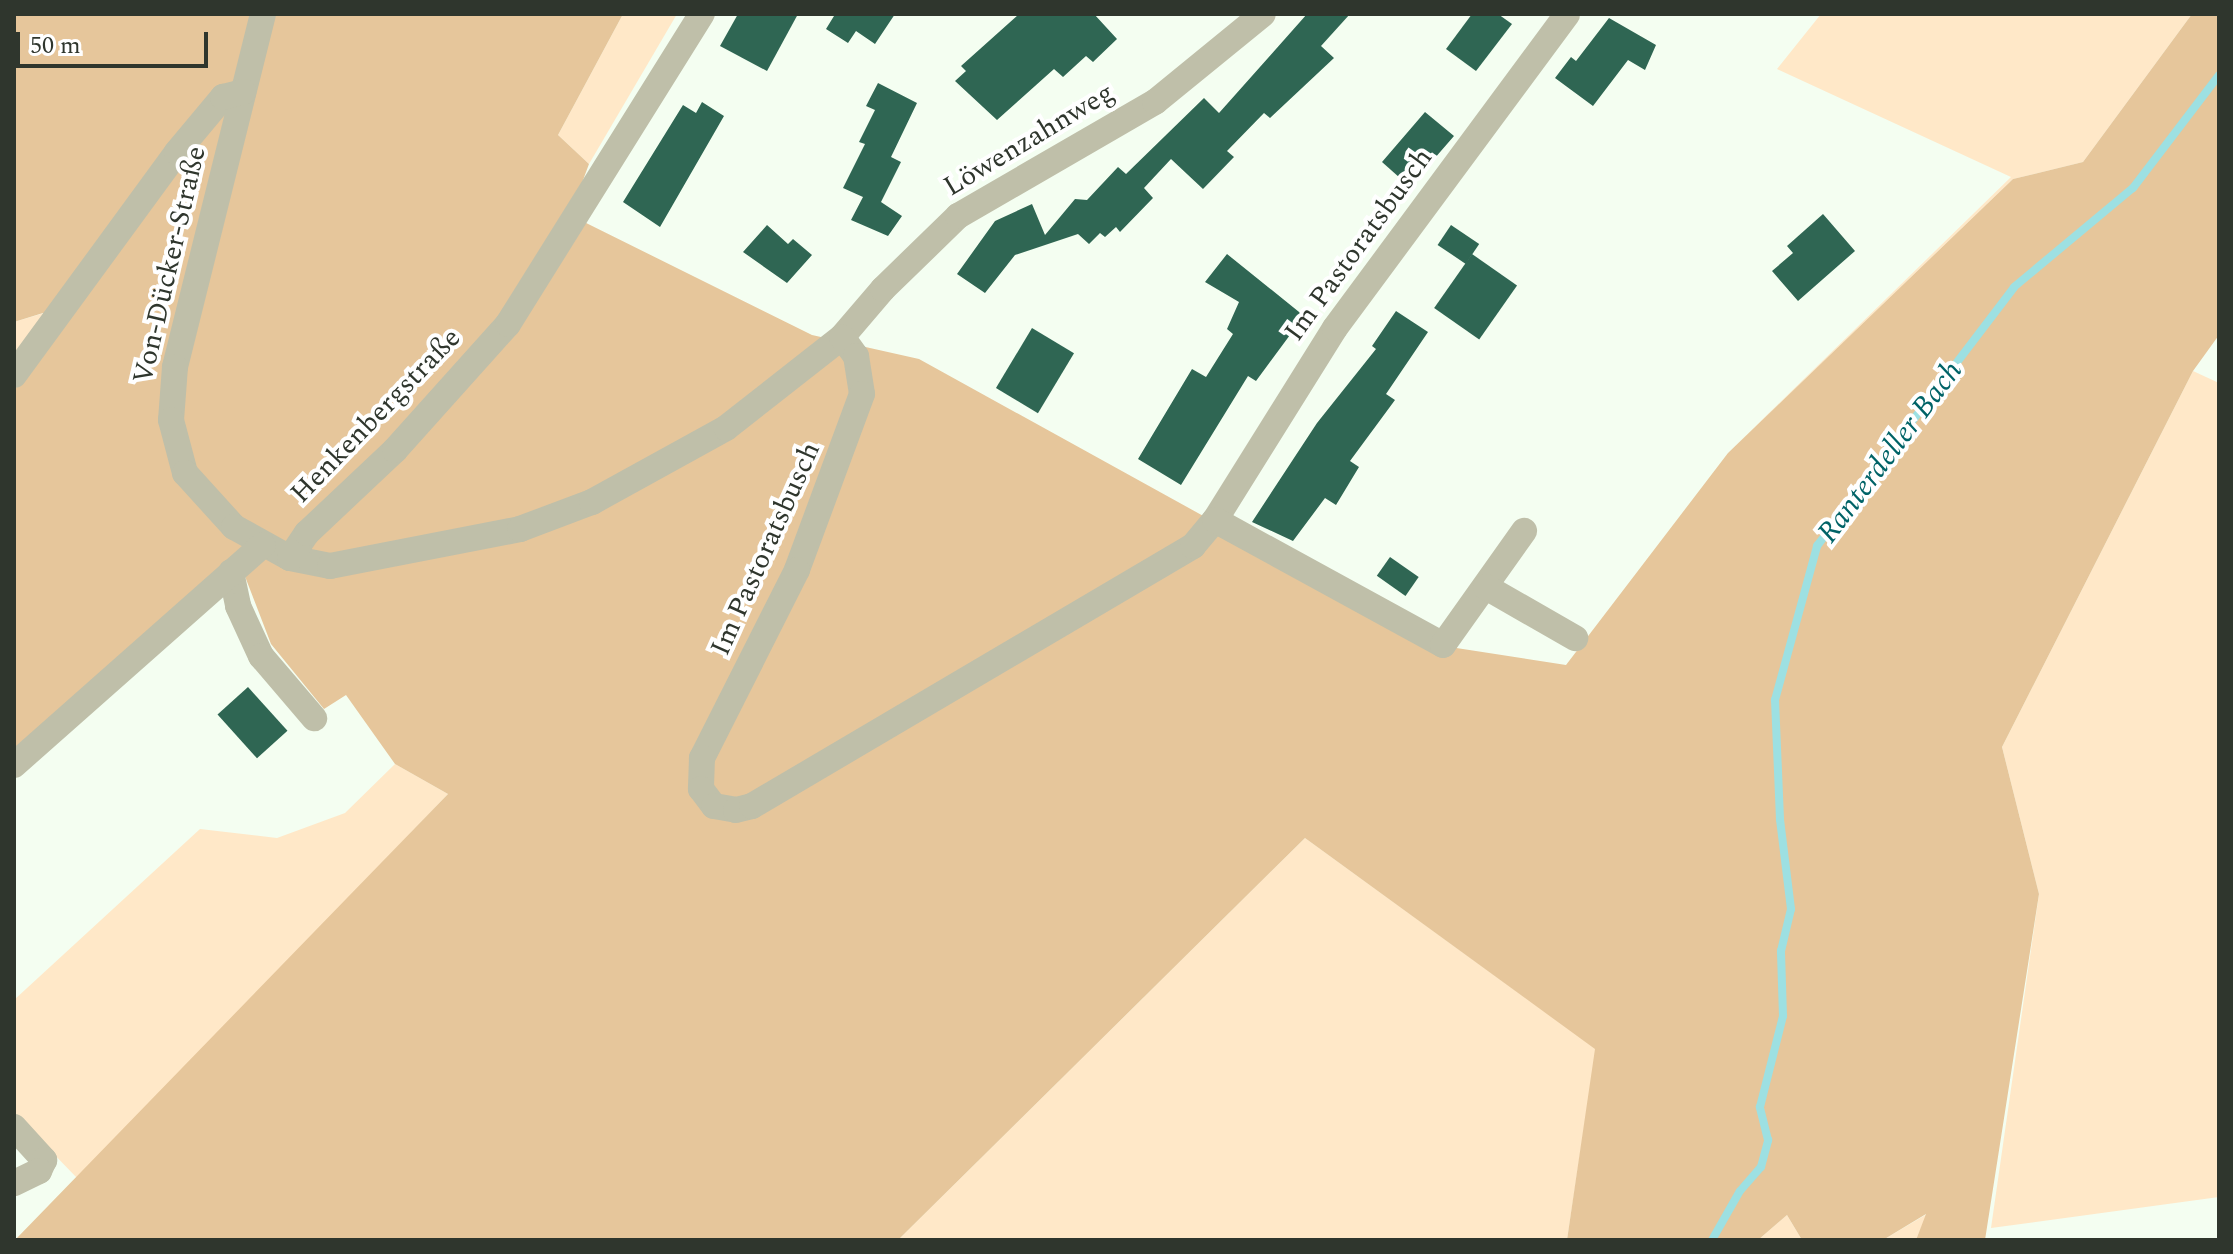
<!DOCTYPE html>
<html>
<head>
<meta charset="utf-8">
<style>
  body { margin:0 }
  #map { position:relative; width:2233px; height:1254px; overflow:hidden; background:#f4fef1; font-family:Spectral,serif }
  div>[style] { position:absolute }
  [style*='--x'] { left:calc(var(--x)*1px); top:calc(var(--y)*1px); width:calc(var(--w)*1px); rotate:calc(var(--a)*1deg) }
  .green>* { inset:0; background:#ffe8c8 }
  .forest>* { inset:0; background:#e6c69b }
  .stream>* { height:8px; margin:-4px; padding:0 4px; transform-origin:4px; border-radius:4px; background:#9de0e2 }
  .building>* { inset:0; background:#2f6653; transform-origin:0 0 }
  .minor>* { height:26px; margin:-13px; padding:0 13px; transform-origin:13px; border-radius:13px; background:#bfbfa9 }
  span { translate:-50% -50%; white-space:nowrap; text-align:center; line-height:1.15; -webkit-text-stroke:8px #fff; paint-order:stroke }
  .street-label { font-size:28px; color:#2f362d }
  .water-label { font-size:30px; color:#006367; font-style:italic }
  .frame { position:absolute; inset:0; border:16px solid #2f362d; pointer-events:none }
  .scale { position:absolute; left:16px; top:32px; width:192px; height:36px; box-sizing:border-box; border:4px solid #2f362d; border-top:0; padding-left:10px; font-size:24px; line-height:28px; white-space:nowrap; color:#2f362d; -webkit-text-stroke:6px #fff; paint-order:stroke }
</style>
</head>
<body>
<div id="map">
  <div class="green">
    <div style="clip-path:polygon(623px 14px,677px 14px,589px 164px,558px 135px)"></div>
    <div style="clip-path:polygon(1821px 14px,2192px 14px,2083px 162px,2013px 179px,1728px 453px,2011px 177px,1777px 69px)"></div>
    <div style="clip-path:polygon(44px 313px,14px 359px,14px 322px)"></div>
    <div style="clip-path:polygon(2193px 371px,2219px 383px,2219px 1197px,1991px 1228px,2039px 894px,2002px 747px)"></div>
    <div style="clip-path:polygon(395px 764px,448px 794px,78px 1179px,14px 1113px,14px 1000px,200px 829px,277px 838px,345px 813px)"></div>
    <div style="clip-path:polygon(1305px 838px,1596px 1049px,1567px 1240px,898px 1240px)"></div>
    <div style="clip-path:polygon(1927px 1214px,1916px 1240px,1883px 1240px)"></div>
    <div style="clip-path:polygon(1787px 1215px,1802px 1240px,1758px 1240px)"></div>
  </div>
  <div class="forest">
    <div style="clip-path:polygon(14px 14px,623px 14px,558px 135px,589px 164px,570px 215px,812px 335px,919px 359px,1437px 645px,1566px 665px,1728px 453px,2013px 179px,2083px 162px,2192px 14px,2219px 14px,2219px 335px,2193px 371px,2002px 747px,2039px 894px,1985px 1240px,1916px 1240px,1926px 1214px,1883px 1240px,1802px 1240px,1787px 1215px,1758px 1240px,1567px 1240px,1595px 1049px,1305px 838px,898px 1240px,15px 1240px,448px 794px,395px 764px,346px 695px,324px 709px,271px 644px,236px 553px,14px 755px,14px 391px,56px 323px,43px 313px,14px 322px)"></div>
  </div>
  <div class="stream">
    <div style="--x:1712;--y:1240;--w:56;--a:-60.3"></div>
    <div style="--x:1740;--y:1191;--w:32;--a:-49"></div>
    <div style="--x:1761;--y:1167;--w:28;--a:-75"></div>
    <div style="--x:1768;--y:1140;--w:34;--a:-104"></div>
    <div style="--x:1760;--y:1107;--w:94;--a:-75.8"></div>
    <div style="--x:1783;--y:1016;--w:65;--a:-91.8"></div>
    <div style="--x:1781;--y:951;--w:43;--a:-76.6"></div>
    <div style="--x:1791;--y:909;--w:91;--a:-97"></div>
    <div style="--x:1780;--y:819;--w:119;--a:-92.4"></div>
    <div style="--x:1775;--y:700;--w:160;--a:-74.7"></div>
    <div style="--x:1817;--y:546;--w:325;--a:-52.7"></div>
    <div style="--x:2014;--y:287;--w:155;--a:-39.8"></div>
    <div style="--x:2133;--y:188;--w:142;--a:-52.7"></div>
  </div>
  <div class="building">
    <div style="clip-path:polygon(738px 14px,798px 14px,767px 71px,720px 46px)"></div>
    <div style="clip-path:polygon(830px 14px,895px 14px,875px 44px,856px 31px,848px 43px,826px 29px,834px 16px)"></div>
    <div style="clip-path:polygon(1019px 14px,1094px 14px,1117px 39px,1093px 62px,1086px 56px,1063px 77px,1054px 69px,997px 120px,955px 81px,966px 71px,961px 66px)"></div>
    <div style="clip-path:polygon(1307px 14px,1350px 14px,1321px 46px,1334px 58px,1270px 118px,1264px 113px,1227px 151px,1234px 157px,1203px 189px,1171px 159px,1144px 188px,1153px 198px,1120px 232px,1116px 227px,1105px 237px,1100px 233px,1089px 244px,1078px 234px,1015px 255px,985px 293px,957px 274px,995px 221px,1032px 204px,1045px 235px,1075px 199px,1087px 200px,1118px 167px,1126px 174px,1204px 98px,1219px 113px)"></div>
    <div style="clip-path:polygon(1472px 14px,1498px 14px,1512px 24px,1476px 71px,1446px 49px)"></div>
    <div style="clip-path:polygon(1609px 18px,1656px 45px,1645px 70px,1628px 60px,1593px 106px,1555px 78px,1571px 57px,1576px 61px)"></div>
    <div style="clip-path:polygon(878px 83px,917px 103px,891px 157px,901px 162px,881px 202px,902px 216px,888px 236px,851px 220px,863px 197px,843px 188px,865px 144px,859px 142px,875px 110px,866px 106px)"></div>
    <div style="clip-path:polygon(702px 102px,724px 116px,660px 227px,623px 202px,683px 105px,696px 113px)"></div>
    <div style="clip-path:polygon(1425px 112px,1454px 136px,1421px 174px,1411px 166px,1400px 178px,1382px 162px)"></div>
    <div style="clip-path:polygon(1823px 214px,1855px 251px,1798px 301px,1772px 271px,1793px 253px,1787px 246px)"></div>
    <div style="clip-path:polygon(767px 225px,788px 244px,793px 239px,812px 255px,787px 283px,743px 252px)"></div>
    <div style="left:1451px;top:225px;width:34px;height:24px;rotate:34deg"></div>
    <div style="clip-path:polygon(1227px 254px,1304px 316px,1256px 381px,1248px 376px,1181px 485px,1138px 459px,1192px 369px,1206px 377px,1233px 334px,1227px 329px,1239px 302px,1205px 282px)"></div>
    <div style="left:1472px;top:254px;width:55px;height:66px;rotate:35deg"></div>
    <div style="clip-path:polygon(1396px 311px,1428px 332px,1386px 394px,1395px 400px,1350px 461px,1359px 467px,1336px 505px,1325px 498px,1293px 541px,1252px 522px,1317px 423px,1376px 349px,1372px 346px)"></div>
    <div style="left:1032px;top:328px;width:49px;height:70px;rotate:31deg"></div>
    <div style="left:1390px;top:557px;width:35px;height:23px;rotate:35deg"></div>
    <div style="left:248px;top:687px;width:59px;height:41px;rotate:48deg"></div>
  </div>
  <div class="minor">
    <div style="--x:263;--y:14;--w:364;--a:104"></div>
    <div style="--x:175;--y:367;--w:53;--a:94.3"></div>
    <div style="--x:171;--y:420;--w:55;--a:75.2"></div>
    <div style="--x:185;--y:473;--w:73;--a:47.8"></div>
    <div style="--x:234;--y:527;--w:64;--a:29"></div>
    <div style="--x:290;--y:558;--w:41;--a:11.3"></div>
    <div style="--x:330;--y:566;--w:194;--a:-11"></div>
    <div style="--x:520;--y:529;--w:77;--a:-20.6"></div>
    <div style="--x:592;--y:502;--w:153;--a:-28.9"></div>
    <div style="--x:726;--y:428;--w:147;--a:-38.1"></div>
    <div style="--x:842;--y:337;--w:63;--a:-49.5"></div>
    <div style="--x:883;--y:289;--w:105;--a:-44.2"></div>
    <div style="--x:958;--y:216;--w:228;--a:-30.1"></div>
    <div style="--x:1155;--y:102;--w:139;--a:-39.2"></div>
    <div style="--x:842;--y:337;--w:24;--a:54"></div>
    <div style="--x:856;--y:356;--w:38;--a:81"></div>
    <div style="--x:862;--y:394;--w:188;--a:110.3"></div>
    <div style="--x:797;--y:570;--w:211;--a:116.8"></div>
    <div style="--x:702;--y:758;--w:31;--a:92"></div>
    <div style="--x:701;--y:789;--w:21;--a:53"></div>
    <div style="--x:714;--y:806;--w:22;--a:10"></div>
    <div style="--x:736;--y:810;--w:16;--a:-14"></div>
    <div style="--x:752;--y:806;--w:512;--a:-30.52"></div>
    <div style="--x:1193;--y:546;--w:34;--a:-50"></div>
    <div style="--x:1215;--y:520;--w:226;--a:-58"></div>
    <div style="--x:1335;--y:328;--w:390;--a:-53.5"></div>
    <div style="--x:14;--y:375;--w:276;--a:-53.8"></div>
    <div style="--x:177;--y:152;--w:72;--a:-50.1"></div>
    <div style="--x:223;--y:97;--w:21;--a:-14"></div>
    <div style="--x:1215;--y:520;--w:260;--a:28.7"></div>
    <div style="--x:1443;--y:645;--w:140;--a:-54.6"></div>
    <div style="--x:290;--y:558;--w:30;--a:-56"></div>
    <div style="--x:307;--y:533;--w:121;--a:-43.3"></div>
    <div style="--x:395;--y:450;--w:169;--a:-48.1"></div>
    <div style="--x:508;--y:324;--w:366;--a:-58"></div>
    <div style="--x:231;--y:572;--w:35;--a:78"></div>
    <div style="--x:238;--y:606;--w:55;--a:65.3"></div>
    <div style="--x:261;--y:656;--w:82;--a:49.5"></div>
    <div style="--x:1486;--y:587;--w:103;--a:29.8"></div>
    <div style="--x:14;--y:765;--w:332;--a:-41.5"></div>
    <div style="--x:14;--y:1127;--w:45;--a:47.7"></div>
    <div style="--x:44;--y:1160;--w:12;--a:114"></div>
    <div style="--x:39;--y:1171;--w:28;--a:154"></div>
  </div>
  <div class="street-label">
    <span style="left:1029px;top:140px;rotate:-31deg">Löwenzahnweg</span>
    <span style="left:1359px;top:245px;rotate:-54deg">Im Pastoratsbusch</span>
    <span style="left:170px;top:265px;rotate:-77deg">Von-Dücker-Straße</span>
    <span style="left:376px;top:416px;rotate:-46deg">Henkenbergstraße</span>
    <span style="left:766px;top:549px;rotate:-66deg">Im Pastoratsbusch</span>
  </div>
  <div class="water-label">
    <span style="left:1890px;top:452px;rotate:-53deg">Ranterdeller Bach</span>
  </div>
  <div class="frame"></div>
  <div class="scale">50 m</div>
</div>
</body>
</html>
